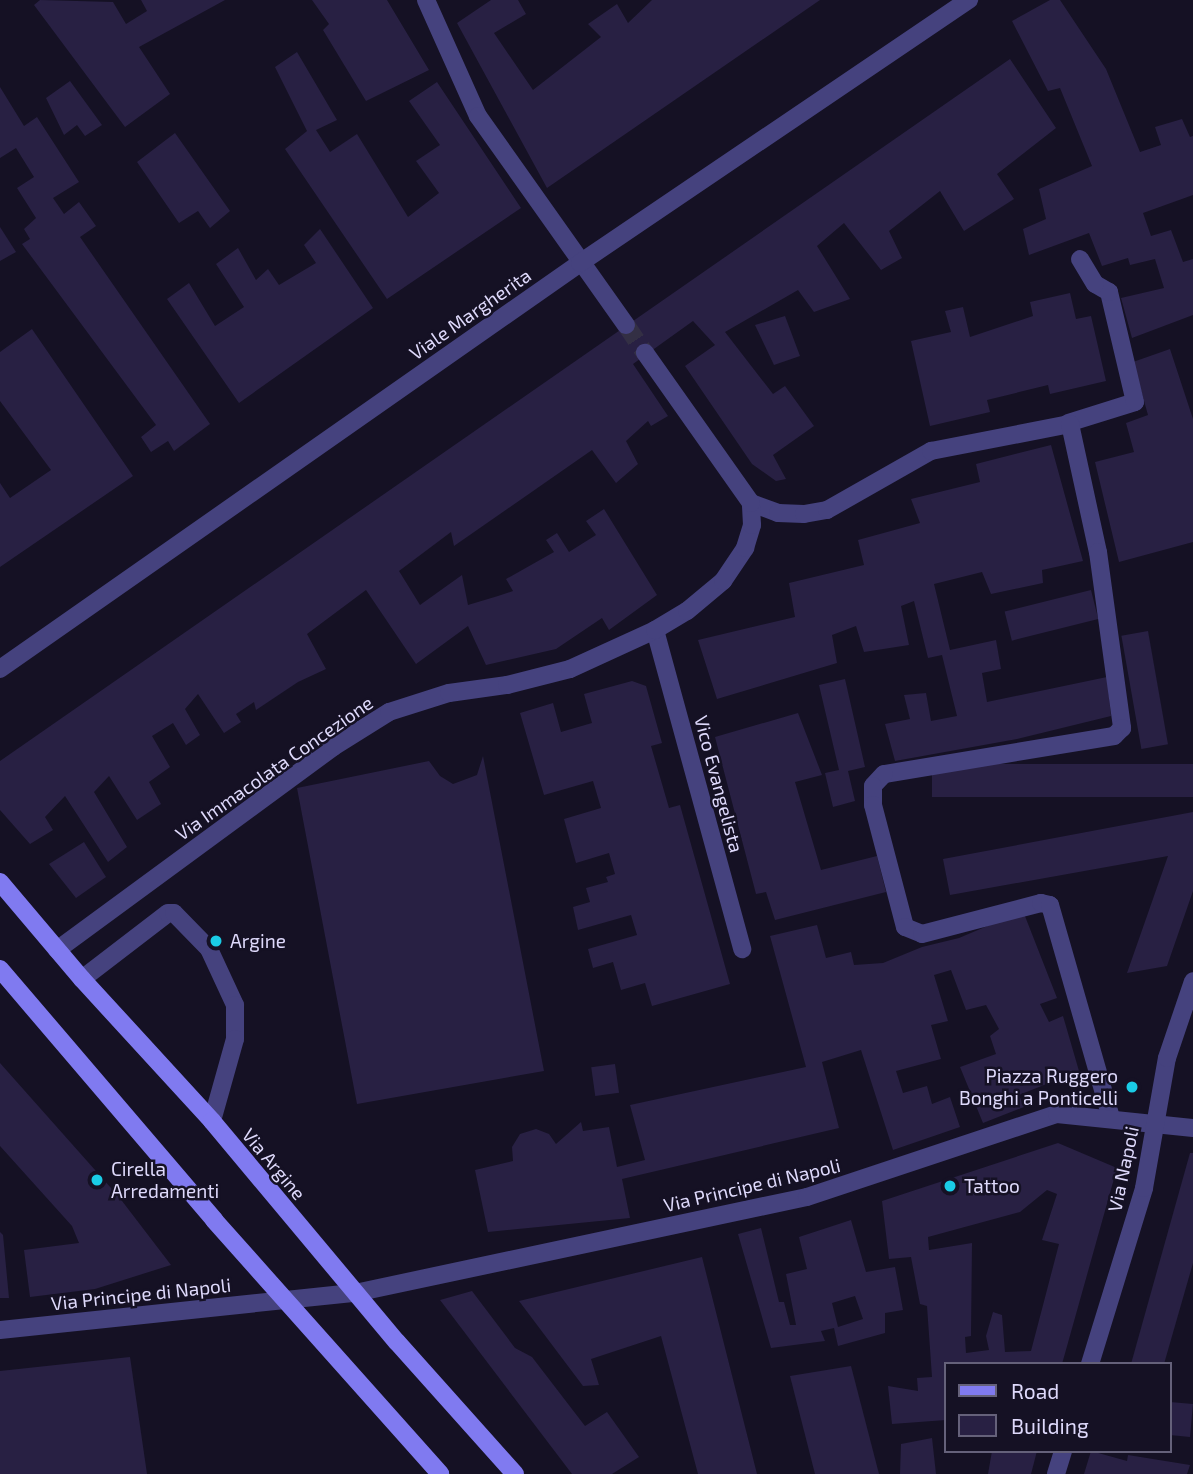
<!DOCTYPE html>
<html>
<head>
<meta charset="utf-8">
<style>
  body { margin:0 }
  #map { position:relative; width:1193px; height:1474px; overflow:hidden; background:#151124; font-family:"Exo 2",sans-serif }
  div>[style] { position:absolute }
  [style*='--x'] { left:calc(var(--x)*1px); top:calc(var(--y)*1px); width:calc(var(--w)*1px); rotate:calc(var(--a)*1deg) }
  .building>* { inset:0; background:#282043; transform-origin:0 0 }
  .street-tunnel>* { height:18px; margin-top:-9px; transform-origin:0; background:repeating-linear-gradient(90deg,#332f44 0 18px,transparent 0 27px) }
  .lane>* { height:18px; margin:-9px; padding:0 9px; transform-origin:9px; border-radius:9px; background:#45427e }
  .street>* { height:18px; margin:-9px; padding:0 9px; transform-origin:9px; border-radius:9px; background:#45427e }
  .secondary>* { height:18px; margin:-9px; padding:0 9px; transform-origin:9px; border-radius:9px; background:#807af0 }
  .dots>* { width:19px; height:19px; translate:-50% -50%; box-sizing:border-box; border:4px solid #151124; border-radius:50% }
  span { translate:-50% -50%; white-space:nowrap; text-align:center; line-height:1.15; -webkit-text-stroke:5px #151124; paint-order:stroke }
  .street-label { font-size:19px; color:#ded9fb }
  .poi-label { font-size:19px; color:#ded9fb }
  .left { translate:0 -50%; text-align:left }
  .right { translate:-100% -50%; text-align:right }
  .legend { position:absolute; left:944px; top:1362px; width:228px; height:91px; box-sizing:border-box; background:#151124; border:2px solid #65617a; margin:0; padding:9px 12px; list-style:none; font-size:21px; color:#ded9fb }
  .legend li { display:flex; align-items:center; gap:14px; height:35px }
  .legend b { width:35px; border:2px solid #65617a }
</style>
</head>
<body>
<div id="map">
  <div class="building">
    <div style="clip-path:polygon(40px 0,113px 2px,126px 24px,147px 11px,141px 0,225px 0,139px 47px,170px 94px,125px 127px,34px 5px)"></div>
    <div style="clip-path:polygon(312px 0,387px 0,429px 70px,366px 101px,323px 30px,329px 24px)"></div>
    <div style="clip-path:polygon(491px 0,518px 0,526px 14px,494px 33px,533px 90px,601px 37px,588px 24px,617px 4px,628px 23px,652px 0,820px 0,547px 188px,457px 23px)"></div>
    <div style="clip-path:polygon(1050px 0,1060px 0,1106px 69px,1140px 152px,1161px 145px,1155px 127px,1182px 119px,1190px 137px,1193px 136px,1193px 195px,1143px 213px,1151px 236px,1171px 230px,1183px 262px,1193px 259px,1193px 315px,1132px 338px,1121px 298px,1164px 288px,1155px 259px,1130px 265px,1128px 258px,1102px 266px,1089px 233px,1029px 255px,1023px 229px,1046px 219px,1039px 189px,1092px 166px,1060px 88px,1048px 91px,1012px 21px)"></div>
    <div style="clip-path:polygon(297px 52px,337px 120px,316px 130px,330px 152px,357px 134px,408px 217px,439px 193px,416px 161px,440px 145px,409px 101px,437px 82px,521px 208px,387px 299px,285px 149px,307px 131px,275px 67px)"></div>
    <div style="clip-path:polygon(1010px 59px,1056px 128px,997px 174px,1014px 199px,964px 231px,940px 191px,889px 231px,902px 258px,881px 270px,844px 223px,817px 246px,850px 299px,814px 312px,798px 290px,725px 332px,773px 394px,785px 386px,814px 426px,773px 455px,786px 479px,776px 481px,752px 464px,685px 366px,715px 345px,693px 321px,633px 364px,668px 416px,651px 426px,648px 421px,626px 441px,638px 464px,616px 483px,592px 450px,454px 546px,451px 532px,399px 571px,420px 605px,462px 575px,468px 605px,498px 596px,513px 591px,506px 579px,554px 552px,546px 540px,557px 533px,569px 552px,596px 535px,586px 521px,604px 509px,657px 595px,609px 630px,602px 618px,556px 649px,486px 665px,468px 626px,416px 664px,366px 590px,307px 634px,326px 669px,298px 682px,256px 710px,254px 702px,236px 714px,241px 722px,224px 733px,198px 694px,185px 709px,200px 735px,186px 745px,173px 723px,152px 736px,170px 767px,149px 782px,161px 804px,137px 820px,109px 776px,94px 792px,127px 847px,108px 862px,65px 796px,45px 817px,53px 830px,30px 844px,0 810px,0 761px)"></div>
    <div style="clip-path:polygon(70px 81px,102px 125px,85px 136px,77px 125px,64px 135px,46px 98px)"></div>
    <div style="clip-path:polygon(0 87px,24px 126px,37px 117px,79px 182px,53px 198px,64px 214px,79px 202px,96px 226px,80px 237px,210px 424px,174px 451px,168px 441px,151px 452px,141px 437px,156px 425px,22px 244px,30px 239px,24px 229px,36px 218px,17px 188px,34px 177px,16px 148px,0 158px)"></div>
    <div style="clip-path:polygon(175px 133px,230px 211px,210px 228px,198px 211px,179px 223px,137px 162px)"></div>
    <div style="clip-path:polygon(0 227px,16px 252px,0 261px)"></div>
    <div style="clip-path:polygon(320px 229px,373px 308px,239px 403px,167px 299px,189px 283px,215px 326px,244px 307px,216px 264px,238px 248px,256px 280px,268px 269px,279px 285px,316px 263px,304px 245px)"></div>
    <div style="clip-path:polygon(1070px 293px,1076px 319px,1091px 316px,1106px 381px,1050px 394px,1048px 385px,987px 400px,990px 412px,930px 426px,911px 341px,951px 332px,945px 311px,963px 307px,970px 337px,1033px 316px,1030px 302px)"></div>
    <div style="clip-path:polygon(785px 316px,800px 356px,774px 365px,755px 325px)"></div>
    <div style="clip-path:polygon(32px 329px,133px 476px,0 567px,0 483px,10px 498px,51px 470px,0 401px,0 352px)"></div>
    <div style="clip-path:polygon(1170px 349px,1193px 419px,1193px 542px,1119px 562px,1095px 462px,1134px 452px,1126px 423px,1148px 415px,1133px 362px)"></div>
    <div style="clip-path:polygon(1051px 445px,1083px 561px,1042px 570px,1043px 583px,991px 594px,982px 572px,934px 584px,950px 650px,996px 640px,1001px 669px,982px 673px,987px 702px,1107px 677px,1111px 716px,1017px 739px,895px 761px,885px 724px,910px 719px,904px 695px,926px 693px,931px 721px,957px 716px,942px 655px,928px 658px,914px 601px,901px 606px,909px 645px,864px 652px,856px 626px,832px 635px,837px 663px,717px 699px,698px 640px,795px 617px,789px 583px,864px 565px,858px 540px,920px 523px,911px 499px,980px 482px,976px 464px)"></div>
    <div style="left:1091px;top:590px;width:30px;height:89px;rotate:76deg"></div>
    <div style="left:1148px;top:631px;width:115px;height:27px;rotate:80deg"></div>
    <div style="clip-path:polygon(845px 679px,865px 767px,848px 771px,855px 801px,833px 807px,825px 773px,839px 770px,819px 685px)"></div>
    <div style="clip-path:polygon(632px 681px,646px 686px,662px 743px,651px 746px,669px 808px,680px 805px,730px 984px,652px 1006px,645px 983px,621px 990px,613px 962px,593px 968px,588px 949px,637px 935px,631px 915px,578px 930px,573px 907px,590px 902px,586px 888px,608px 882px,606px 877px,615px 874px,609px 853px,576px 863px,564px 819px,601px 808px,593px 781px,544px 795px,520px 713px,553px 703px,561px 732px,592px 723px,584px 694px)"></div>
    <div style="clip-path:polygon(798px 713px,822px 775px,795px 782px,821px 870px,877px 856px,886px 892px,775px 920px,766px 892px,756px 894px,715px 737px)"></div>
    <div style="clip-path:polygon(483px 756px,544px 1071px,357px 1104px,297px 788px,429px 761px,440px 776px,453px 784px,477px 775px)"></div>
    <div style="left:1193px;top:764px;width:33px;height:261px;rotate:90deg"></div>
    <div style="clip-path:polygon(1193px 812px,1193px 891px,1167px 966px,1127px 973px,1168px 856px,950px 895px,943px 859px)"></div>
    <div style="clip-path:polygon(84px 842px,106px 877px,76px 898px,49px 864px)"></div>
    <div style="clip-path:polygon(1023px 911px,1057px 998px,1040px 1004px,1049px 1022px,1063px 1016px,1079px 1071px,1019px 1095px,1024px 1107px,983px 1123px,960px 1067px,996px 1054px,990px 1036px,999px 1029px,986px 1005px,966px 1010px,951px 970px,934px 975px,948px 1021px,931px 1025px,941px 1059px,896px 1071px,903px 1093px,927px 1086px,932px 1104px,950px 1097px,960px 1127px,893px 1150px,861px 1050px,822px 1062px,839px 1128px,622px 1179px,630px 1218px,488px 1232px,475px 1170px,513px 1161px,512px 1147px,520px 1134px,536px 1129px,549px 1134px,556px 1144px,581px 1122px,583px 1131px,609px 1127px,617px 1167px,645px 1160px,630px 1105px,806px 1067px,770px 936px,817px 925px,826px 958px,851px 952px,854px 965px,883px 963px,922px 947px,959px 938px)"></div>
    <div style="clip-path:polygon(0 1063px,119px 1197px,171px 1265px,95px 1289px,30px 1297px,24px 1250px,79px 1243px,72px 1226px,0 1146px)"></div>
    <div style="left:615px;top:1064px;width:29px;height:24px;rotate:82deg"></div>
    <div style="clip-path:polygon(evenodd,1058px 1143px,1117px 1168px,1062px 1364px,946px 1364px,946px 1420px,892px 1424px,888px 1386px,918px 1391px,917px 1378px,932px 1377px,927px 1306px,920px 1304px,911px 1257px,889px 1259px,882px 1201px,1058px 1143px,1047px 1190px,1057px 1194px,1042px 1240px,1059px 1244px,1031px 1351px,1005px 1352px,1002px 1315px,993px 1312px,986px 1336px,989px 1350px,966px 1353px,965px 1337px,971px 1336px,972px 1243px,929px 1250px,928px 1237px,1020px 1212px,1047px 1190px)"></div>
    <div style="clip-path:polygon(1190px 1153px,1193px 1153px,1193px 1263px,1164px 1364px,1131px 1364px)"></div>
    <div style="clip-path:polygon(evenodd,851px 1220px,866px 1272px,895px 1267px,903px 1310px,885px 1313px,885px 1333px,838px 1346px,834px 1328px,821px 1331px,825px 1341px,771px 1348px,738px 1234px,761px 1228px,779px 1302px,784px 1302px,790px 1325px,796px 1325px,786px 1274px,807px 1269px,799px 1237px,851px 1220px,855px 1296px,863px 1319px,838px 1327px,832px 1303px,855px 1296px)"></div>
    <div style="clip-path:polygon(0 1232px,3px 1235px,9px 1298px,0 1298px)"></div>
    <div style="clip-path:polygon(702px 1257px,757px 1474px,698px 1474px,661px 1336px,591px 1359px,599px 1385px,583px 1386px,519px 1301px)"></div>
    <div style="clip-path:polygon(472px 1291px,515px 1348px,532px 1357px,585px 1426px,607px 1412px,639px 1457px,612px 1474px,572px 1474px,440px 1300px)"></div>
    <div style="clip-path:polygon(130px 1357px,147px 1474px,0 1474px,0 1371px)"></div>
    <div style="clip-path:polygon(851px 1366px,879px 1474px,815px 1474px,790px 1376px)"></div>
    <div style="left:1170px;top:1402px;width:23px;height:33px;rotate:5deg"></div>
    <div style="clip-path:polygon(932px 1438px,936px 1474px,900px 1474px,901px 1444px)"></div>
    <div style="clip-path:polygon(992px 1451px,1037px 1451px,1031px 1474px,988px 1474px)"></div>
    <div style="clip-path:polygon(1091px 1451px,1127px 1461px,1128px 1455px,1190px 1465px,1187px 1474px,1084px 1474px)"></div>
  </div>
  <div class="street-tunnel">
    <div style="--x:626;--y:325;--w:34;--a:56"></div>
  </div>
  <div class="lane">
    <div style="--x:1068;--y:423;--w:70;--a:-17.4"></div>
    <div style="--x:1135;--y:402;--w:113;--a:-103.3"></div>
    <div style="--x:1109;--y:292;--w:16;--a:-150"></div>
    <div style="--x:1095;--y:284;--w:29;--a:-121"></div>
    <div style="--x:82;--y:979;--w:108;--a:-37.5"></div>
    <div style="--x:168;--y:913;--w:6;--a:0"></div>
    <div style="--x:174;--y:913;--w:50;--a:45.8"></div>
    <div style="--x:209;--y:949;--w:62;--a:65.1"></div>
    <div style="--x:235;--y:1005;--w:34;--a:90"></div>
    <div style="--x:235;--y:1039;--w:85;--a:105.7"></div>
  </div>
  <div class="street">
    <div style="--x:426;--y:0;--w:127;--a:65.9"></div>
    <div style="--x:478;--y:116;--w:256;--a:54.7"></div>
    <div style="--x:751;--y:503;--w:29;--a:20"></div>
    <div style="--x:778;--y:513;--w:26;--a:2"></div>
    <div style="--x:804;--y:514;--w:23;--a:-10"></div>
    <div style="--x:827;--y:510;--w:120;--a:-29.6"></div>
    <div style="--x:931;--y:451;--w:142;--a:-11"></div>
    <div style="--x:1070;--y:424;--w:131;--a:77.7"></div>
    <div style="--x:1098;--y:552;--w:178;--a:82.2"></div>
    <div style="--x:1122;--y:728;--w:11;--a:135"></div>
    <div style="--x:1114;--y:736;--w:233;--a:170.6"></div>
    <div style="--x:884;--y:774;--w:16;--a:133"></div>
    <div style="--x:873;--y:786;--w:19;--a:90"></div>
    <div style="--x:873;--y:805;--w:126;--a:75.3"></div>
    <div style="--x:905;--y:927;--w:18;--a:22"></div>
    <div style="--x:922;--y:934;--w:123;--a:-14.6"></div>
    <div style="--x:1041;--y:903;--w:9;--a:13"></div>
    <div style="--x:1050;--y:905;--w:222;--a:74"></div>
    <div style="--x:655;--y:630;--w:331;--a:74.7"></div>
    <div style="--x:0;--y:669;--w:708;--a:-34.99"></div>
    <div style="--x:580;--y:263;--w:470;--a:-34.1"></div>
    <div style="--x:57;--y:950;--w:343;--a:-36.3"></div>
    <div style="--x:333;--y:747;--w:66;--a:-32"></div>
    <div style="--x:389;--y:712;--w:63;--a:-17.6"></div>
    <div style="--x:449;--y:693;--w:59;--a:-7.9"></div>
    <div style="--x:507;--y:685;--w:65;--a:-14.3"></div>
    <div style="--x:570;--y:669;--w:94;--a:-24.6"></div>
    <div style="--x:655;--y:630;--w:37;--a:-31"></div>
    <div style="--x:687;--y:611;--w:47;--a:-39.8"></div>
    <div style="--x:723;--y:581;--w:40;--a:-56"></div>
    <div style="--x:745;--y:548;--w:24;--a:-73"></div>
    <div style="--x:752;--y:525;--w:22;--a:-93"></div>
    <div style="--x:751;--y:503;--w:184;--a:-125.2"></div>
    <div style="--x:0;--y:1330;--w:357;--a:-6"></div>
    <div style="--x:355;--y:1293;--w:462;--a:-12"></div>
    <div style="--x:807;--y:1197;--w:263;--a:-18.4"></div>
    <div style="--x:1057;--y:1114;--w:137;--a:5.9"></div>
    <div style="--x:1090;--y:1364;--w:184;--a:-72.9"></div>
    <div style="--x:1144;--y:1188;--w:132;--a:-80"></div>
    <div style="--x:1167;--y:1058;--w:81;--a:-71.3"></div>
    <div style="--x:1056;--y:1474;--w:24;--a:-73"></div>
  </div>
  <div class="secondary">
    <div style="--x:0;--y:882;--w:127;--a:49.8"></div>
    <div style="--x:82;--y:979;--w:193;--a:47.5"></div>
    <div style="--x:212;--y:1121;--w:288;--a:50.1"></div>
    <div style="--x:397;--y:1342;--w:177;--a:48.2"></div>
    <div style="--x:0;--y:969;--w:330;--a:49.5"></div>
    <div style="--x:214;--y:1220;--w:340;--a:48.3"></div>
  </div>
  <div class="dots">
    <div style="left:216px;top:941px;background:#1acce6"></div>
    <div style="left:1132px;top:1087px;background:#1acce6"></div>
    <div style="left:97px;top:1180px;background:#1acce6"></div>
    <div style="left:950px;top:1186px;background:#1acce6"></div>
  </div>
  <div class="street-label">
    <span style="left:470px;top:314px;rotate:-35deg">Viale Margherita</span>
    <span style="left:274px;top:768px;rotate:-35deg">Via Immacolata Concezione</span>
    <span style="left:719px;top:784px;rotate:75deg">Vico Evangelista</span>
    <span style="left:274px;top:1164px;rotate:50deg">Via Argine</span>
    <span style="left:1123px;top:1169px;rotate:-78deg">Via Napoli</span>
    <span style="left:752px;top:1185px;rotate:-13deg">Via Principe di Napoli</span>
    <span style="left:141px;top:1294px;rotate:-6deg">Via Principe di Napoli</span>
  </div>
  <div class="poi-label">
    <span class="left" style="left:230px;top:941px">Argine</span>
    <span class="right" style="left:1118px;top:1087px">Piazza Ruggero<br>Bonghi a Ponticelli</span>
    <span class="left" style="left:111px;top:1180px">Cirella<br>Arredamenti</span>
    <span class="left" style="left:964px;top:1186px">Tattoo</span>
  </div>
  <ul class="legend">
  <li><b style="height:9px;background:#807af0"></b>Road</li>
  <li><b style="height:19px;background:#282043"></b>Building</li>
  </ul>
</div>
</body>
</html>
